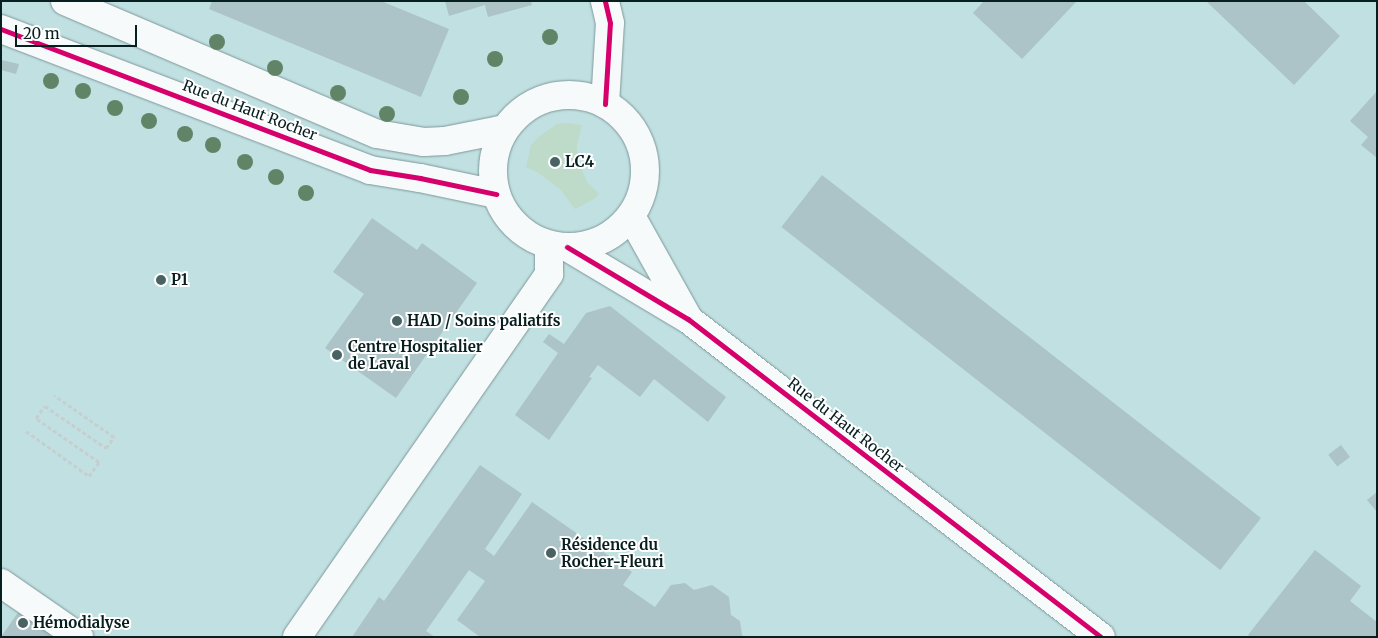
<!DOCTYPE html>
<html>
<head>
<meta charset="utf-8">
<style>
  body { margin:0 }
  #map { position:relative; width:1378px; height:638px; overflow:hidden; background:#c1e0e2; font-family:Merriweather,serif }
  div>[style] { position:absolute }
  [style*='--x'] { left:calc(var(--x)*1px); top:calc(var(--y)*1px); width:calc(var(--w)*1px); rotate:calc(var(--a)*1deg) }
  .green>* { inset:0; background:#bedac8 }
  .building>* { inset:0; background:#acc3c7; transform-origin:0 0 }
  .path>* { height:3px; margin-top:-1.5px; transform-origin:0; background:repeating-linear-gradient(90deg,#c6cfcf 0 4px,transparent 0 6.5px) }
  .roads { filter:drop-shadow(0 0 1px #7f9799) drop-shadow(0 0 1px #7f9799) }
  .minor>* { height:28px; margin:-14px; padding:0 14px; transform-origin:14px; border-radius:14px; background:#f6fafb }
  .minor>.ring { margin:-14px; padding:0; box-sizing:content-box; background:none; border:28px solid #f6fafb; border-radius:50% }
  .cycleway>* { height:5px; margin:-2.5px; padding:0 2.5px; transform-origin:2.5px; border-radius:2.5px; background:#d6006c }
  .trees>* { width:16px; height:16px; margin:-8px; border-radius:50%; background:#618467 }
  .dots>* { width:14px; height:14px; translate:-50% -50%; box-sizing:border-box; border:2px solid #fff; border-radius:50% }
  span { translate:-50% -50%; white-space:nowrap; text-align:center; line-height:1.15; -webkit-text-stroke:4px #fff; paint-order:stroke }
  .street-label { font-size:15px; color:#081f20 }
  .poi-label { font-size:15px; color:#081f20; font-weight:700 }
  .left { translate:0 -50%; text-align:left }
  .frame { position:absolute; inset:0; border:2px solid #081f20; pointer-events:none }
  .scale { position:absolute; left:15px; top:25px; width:122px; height:22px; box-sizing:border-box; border:2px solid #081f20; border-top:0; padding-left:6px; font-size:15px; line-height:18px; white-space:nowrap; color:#081f20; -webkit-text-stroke:4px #fff; paint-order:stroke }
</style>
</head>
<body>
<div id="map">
  <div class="green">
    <div style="clip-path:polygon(568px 123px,582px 125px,577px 145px,577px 158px,587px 182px,599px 194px,594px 199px,575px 209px,560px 189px,537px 172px,526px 167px,531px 145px,539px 136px,557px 124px)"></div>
  </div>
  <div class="building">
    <div style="clip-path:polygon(212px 1px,381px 1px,449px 29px,421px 97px,209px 9px)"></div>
    <div style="clip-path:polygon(445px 1px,531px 1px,532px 5px,488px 17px,485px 5px,449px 16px)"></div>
    <div style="clip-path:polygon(984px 1px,1077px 1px,1022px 59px,973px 13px)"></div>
    <div style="clip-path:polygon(1206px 1px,1304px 1px,1340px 36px,1294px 85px)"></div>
    <div style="clip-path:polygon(1px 60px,19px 64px,16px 74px,1px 70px)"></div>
    <div style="clip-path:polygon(1377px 91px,1377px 158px,1361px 145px,1368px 137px,1350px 121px)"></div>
    <div style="left:822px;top:175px;width:557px;height:66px;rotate:38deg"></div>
    <div style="clip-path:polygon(372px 218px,417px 250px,422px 243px,477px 283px,396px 398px,325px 348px,364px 294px,333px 272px)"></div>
    <div style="clip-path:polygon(610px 306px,726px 397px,708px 422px,654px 379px,640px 397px,598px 365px,589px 377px,592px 378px,549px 440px,515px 415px,558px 353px,543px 342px,549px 334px,564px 344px,586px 313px)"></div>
    <div style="left:1341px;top:445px;width:15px;height:16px;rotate:53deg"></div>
    <div style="clip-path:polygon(480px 465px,522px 494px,485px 549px,494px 556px,532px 502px,632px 572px,623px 585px,655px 607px,671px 585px,685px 583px,694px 590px,712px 585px,729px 597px,731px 615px,740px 621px,742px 635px,744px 637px,480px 637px,457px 620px,485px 581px,469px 570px,426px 631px,435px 637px,352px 637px,379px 597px,384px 601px)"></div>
    <div style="clip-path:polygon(1377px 492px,1377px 512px,1367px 500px)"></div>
    <div style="clip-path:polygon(1315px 550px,1361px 586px,1350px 601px,1377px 622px,1377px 637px,1250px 637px,1248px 635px)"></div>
    <div style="clip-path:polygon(19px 611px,51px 634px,49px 637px,1px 637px)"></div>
  </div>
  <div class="path">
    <div style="--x:26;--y:431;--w:77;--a:35.5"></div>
    <div style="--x:89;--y:476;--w:17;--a:-54"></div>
    <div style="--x:99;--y:462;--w:77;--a:-145.1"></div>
    <div style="--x:36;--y:418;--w:15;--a:-53"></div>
    <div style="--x:45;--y:406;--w:74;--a:34.5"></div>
    <div style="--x:106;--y:448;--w:14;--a:-54"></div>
    <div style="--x:114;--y:437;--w:73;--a:-145"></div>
  </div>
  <div class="roads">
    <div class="minor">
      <div style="--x:65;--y:1;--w:339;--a:23.1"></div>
      <div style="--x:377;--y:134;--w:48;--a:9.7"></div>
      <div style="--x:424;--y:142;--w:21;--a:-3"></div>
      <div style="--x:445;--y:141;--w:61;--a:-11.3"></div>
      <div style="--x:1;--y:29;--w:395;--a:20.9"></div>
      <div style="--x:370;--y:170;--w:51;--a:9.1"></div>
      <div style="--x:420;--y:178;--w:78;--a:11.9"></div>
      <div class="ring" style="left:493px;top:95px;width:124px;height:124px"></div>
      <div style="--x:605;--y:104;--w:81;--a:-86.5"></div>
      <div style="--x:610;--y:23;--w:23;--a:-103"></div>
      <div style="--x:631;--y:216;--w:117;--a:60.8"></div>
      <div style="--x:567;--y:247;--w:141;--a:30.8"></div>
      <div style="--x:688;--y:319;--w:521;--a:37.6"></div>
      <div style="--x:1;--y:583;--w:95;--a:34.7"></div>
      <div style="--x:297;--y:637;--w:442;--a:-55.2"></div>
      <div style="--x:549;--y:274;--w:29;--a:-90"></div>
    </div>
  </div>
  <div class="cycleway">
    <div style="--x:1;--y:29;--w:395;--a:20.9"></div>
    <div style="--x:370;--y:170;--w:51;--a:9.1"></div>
    <div style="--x:420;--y:178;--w:78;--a:11.9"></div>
    <div style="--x:605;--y:104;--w:81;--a:-86.5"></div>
    <div style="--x:610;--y:23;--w:23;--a:-103"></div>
    <div style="--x:567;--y:247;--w:141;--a:30.8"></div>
    <div style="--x:688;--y:319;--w:521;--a:37.6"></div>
  </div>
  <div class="trees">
    <div style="left:550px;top:37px"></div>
    <div style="left:217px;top:42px"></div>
    <div style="left:495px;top:59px"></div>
    <div style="left:275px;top:68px"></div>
    <div style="left:51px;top:81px"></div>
    <div style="left:83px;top:91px"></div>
    <div style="left:338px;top:93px"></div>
    <div style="left:461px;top:97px"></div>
    <div style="left:115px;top:108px"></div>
    <div style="left:387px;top:114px"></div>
    <div style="left:149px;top:121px"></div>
    <div style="left:185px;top:134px"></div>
    <div style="left:213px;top:145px"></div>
    <div style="left:245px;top:162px"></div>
    <div style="left:276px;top:177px"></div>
    <div style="left:306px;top:193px"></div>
  </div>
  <div class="dots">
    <div style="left:555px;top:162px;background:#496364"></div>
    <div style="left:161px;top:280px;background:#496364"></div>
    <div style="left:397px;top:321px;background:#496364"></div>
    <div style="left:337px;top:355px;background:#496364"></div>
    <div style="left:551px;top:553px;background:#496364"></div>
    <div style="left:23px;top:623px;background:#496364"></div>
  </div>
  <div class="street-label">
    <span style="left:250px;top:110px;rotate:21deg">Rue du Haut Rocher</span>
    <span style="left:846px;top:425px;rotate:38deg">Rue du Haut Rocher</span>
  </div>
  <div class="poi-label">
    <span class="left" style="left:565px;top:162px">LC4</span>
    <span class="left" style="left:171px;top:280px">P1</span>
    <span class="left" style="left:407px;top:321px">HAD / Soins paliatifs</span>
    <span class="left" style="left:348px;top:355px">Centre Hospitalier<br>de Laval</span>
    <span class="left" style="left:561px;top:553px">Résidence du<br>Rocher-Fleuri</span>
    <span class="left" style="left:33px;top:623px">Hémodialyse</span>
  </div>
  <div class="frame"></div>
  <div class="scale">20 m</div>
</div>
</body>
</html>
